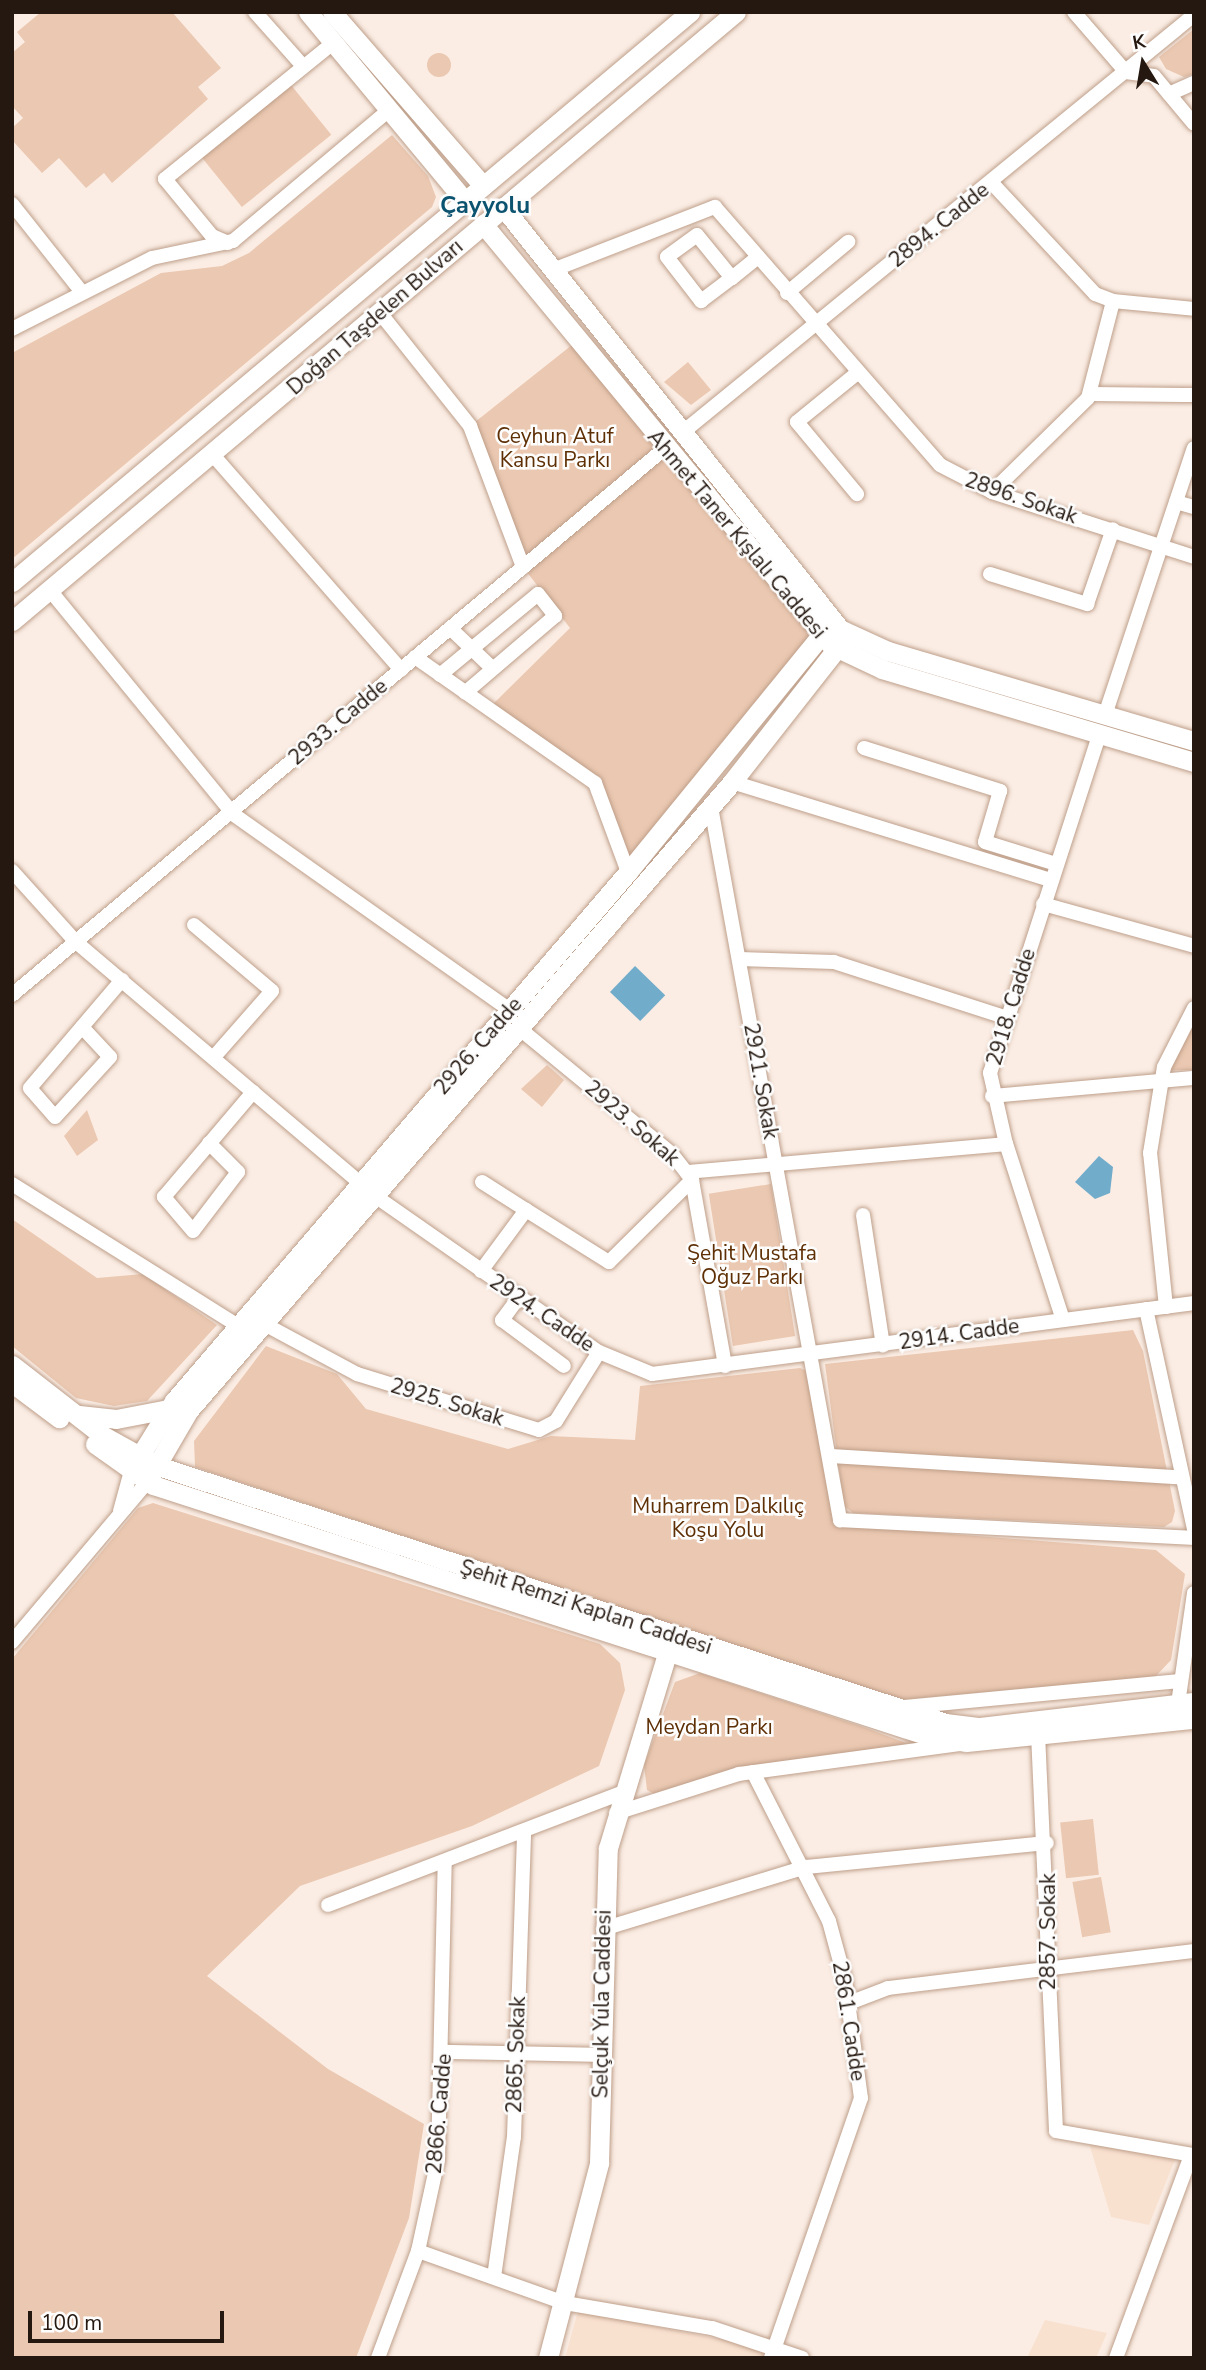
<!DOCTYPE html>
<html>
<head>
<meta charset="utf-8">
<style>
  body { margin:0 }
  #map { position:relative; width:1206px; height:2370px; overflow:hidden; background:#fbede4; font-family:"Nunito Sans",sans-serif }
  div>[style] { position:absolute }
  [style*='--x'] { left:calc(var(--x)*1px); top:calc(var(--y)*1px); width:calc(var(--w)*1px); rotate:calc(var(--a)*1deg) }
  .built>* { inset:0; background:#f9e1d0 }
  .green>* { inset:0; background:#ebc8b1; transform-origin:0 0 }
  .round { border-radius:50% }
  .water>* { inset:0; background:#71accb; transform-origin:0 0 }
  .roads { filter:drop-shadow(0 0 2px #be9f8a) drop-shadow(0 0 2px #be9f8a) }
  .street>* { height:14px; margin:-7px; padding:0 7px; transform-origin:7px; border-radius:7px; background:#fff }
  .secondary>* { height:19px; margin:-9.5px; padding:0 9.5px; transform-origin:9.5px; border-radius:9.5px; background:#fff }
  span { translate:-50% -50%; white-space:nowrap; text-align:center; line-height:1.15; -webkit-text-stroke:5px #fdfdfd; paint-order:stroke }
  .street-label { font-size:21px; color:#241810 }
  .park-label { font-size:21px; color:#5e2f05 }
  .quarter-label { font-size:24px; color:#0c5370; font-weight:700 }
  .frame { position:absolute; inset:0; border:14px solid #241810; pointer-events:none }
  .north { position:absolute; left:1108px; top:28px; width:70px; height:70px; -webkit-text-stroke:5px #fdfdfd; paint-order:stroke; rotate:349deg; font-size:19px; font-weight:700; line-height:28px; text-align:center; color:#241810 }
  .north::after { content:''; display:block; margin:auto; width:24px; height:32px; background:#241810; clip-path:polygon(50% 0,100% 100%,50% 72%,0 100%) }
  .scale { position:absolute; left:28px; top:2311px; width:196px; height:32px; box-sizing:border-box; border:4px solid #241810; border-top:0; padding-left:9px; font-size:21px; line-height:24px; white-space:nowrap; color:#241810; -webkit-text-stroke:5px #fdfdfd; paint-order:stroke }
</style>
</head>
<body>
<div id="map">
  <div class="built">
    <div style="clip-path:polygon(1089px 2143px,1176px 2157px,1149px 2225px,1111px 2217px)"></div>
    <div style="clip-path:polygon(578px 2311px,764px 2348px,762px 2358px,565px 2358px)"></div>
    <div style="clip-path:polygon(1045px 2320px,1107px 2333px,1096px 2358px,1027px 2358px)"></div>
  </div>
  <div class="green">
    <div style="clip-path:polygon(41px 12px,172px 12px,221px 68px,198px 87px,208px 99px,112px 183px,104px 173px,86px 188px,59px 158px,42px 173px,12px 140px,12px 128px,23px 118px,12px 106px,12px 53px,25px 42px,17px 32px)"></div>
    <div style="clip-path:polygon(1194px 29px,1194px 74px,1184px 77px,1166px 69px,1159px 57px)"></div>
    <div class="round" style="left:427px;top:53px;width:24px;height:24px"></div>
    <div style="left:291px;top:85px;width:64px;height:115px;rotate:51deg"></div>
    <div style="clip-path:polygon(392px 135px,428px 176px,436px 197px,432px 207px,12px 559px,12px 353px,161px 273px,222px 266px,249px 253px)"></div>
    <div style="clip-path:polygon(577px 341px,823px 638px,628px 872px,600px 792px,488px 709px,570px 628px,523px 567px,470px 426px)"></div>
    <div style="clip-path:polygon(688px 362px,711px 390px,691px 405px,664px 382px)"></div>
    <div style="clip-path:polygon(1194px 1021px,1194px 1070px,1168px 1070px)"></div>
    <div style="clip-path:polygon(547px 1065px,564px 1080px,542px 1107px,521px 1089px)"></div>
    <div style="clip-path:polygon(87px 1110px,98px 1140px,77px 1156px,64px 1136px)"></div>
    <div style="left:771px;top:1184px;width:154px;height:63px;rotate:81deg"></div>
    <div style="clip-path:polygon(12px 1219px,97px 1278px,143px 1274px,217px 1325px,147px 1401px,114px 1406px,76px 1398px,12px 1346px)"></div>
    <div style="clip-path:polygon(1133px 1330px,1143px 1351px,1175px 1511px,1172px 1522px,1164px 1527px,853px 1513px,844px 1506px,825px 1364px)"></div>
    <div style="clip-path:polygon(266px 1346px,337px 1374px,366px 1409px,508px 1449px,551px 1436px,635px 1440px,640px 1386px,800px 1368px,809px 1372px,836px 1525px,1156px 1550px,1185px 1574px,1171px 1660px,1155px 1677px,900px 1700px,195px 1467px,194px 1441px)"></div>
    <div style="clip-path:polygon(153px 1503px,600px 1644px,620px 1663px,625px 1690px,599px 1766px,472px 1826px,300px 1886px,207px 1976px,328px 2069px,424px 2124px,409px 2218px,356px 2358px,12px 2358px,12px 1659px,138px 1508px)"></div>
    <div style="clip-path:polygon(700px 1673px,866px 1728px,922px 1749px,740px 1769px,658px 1796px,647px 1790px,644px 1765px,675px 1682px)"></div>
    <div style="left:1093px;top:1819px;width:56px;height:33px;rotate:84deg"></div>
    <div style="left:1101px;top:1877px;width:56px;height:29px;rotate:80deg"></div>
  </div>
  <div class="water">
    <div style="left:635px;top:966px;width:42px;height:36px;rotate:44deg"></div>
    <div style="clip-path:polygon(1099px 1156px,1113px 1167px,1110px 1193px,1095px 1199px,1075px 1182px)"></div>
  </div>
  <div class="roads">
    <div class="street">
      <div style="--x:255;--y:12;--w:72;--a:48.4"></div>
      <div style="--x:1074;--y:12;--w:79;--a:49.1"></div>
      <div style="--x:1126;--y:72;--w:28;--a:8"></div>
      <div style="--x:1154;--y:76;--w:62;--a:50.2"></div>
      <div style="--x:1169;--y:94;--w:27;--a:-24"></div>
      <div style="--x:991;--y:182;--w:153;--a:47.1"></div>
      <div style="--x:1095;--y:294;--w:19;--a:21"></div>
      <div style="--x:12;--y:204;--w:111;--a:51.6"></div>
      <div style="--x:228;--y:243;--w:17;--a:-156"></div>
      <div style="--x:212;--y:236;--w:74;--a:-129.5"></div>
      <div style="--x:165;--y:179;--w:216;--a:-39"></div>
      <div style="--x:553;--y:270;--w:174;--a:-21.3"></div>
      <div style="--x:715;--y:207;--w:342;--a:48.9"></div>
      <div style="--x:940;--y:465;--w:59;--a:27.4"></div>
      <div style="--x:992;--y:492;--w:212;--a:17.8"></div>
      <div style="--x:732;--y:278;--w:55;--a:-129.1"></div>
      <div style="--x:697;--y:235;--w:37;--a:144"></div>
      <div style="--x:667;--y:257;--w:56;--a:52.3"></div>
      <div style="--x:701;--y:301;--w:39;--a:-37"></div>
      <div style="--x:732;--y:278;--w:33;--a:-39"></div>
      <div style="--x:787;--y:293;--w:80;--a:-39.9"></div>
      <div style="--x:381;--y:314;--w:143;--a:51.5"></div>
      <div style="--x:470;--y:426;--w:151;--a:69.4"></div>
      <div style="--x:12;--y:329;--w:157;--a:-26.9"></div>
      <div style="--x:152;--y:258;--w:83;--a:-11.9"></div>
      <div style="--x:233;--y:241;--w:202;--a:-40"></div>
      <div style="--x:856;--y:374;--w:76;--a:140.9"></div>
      <div style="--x:797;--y:422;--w:94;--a:50.2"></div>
      <div style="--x:1091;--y:394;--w:103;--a:0.6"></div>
      <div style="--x:683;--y:432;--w:660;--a:-39.22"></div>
      <div style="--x:212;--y:454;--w:287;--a:48.8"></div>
      <div style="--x:992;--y:492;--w:134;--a:-44.4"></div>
      <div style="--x:1088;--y:398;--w:100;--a:-75.5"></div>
      <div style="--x:1113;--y:301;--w:81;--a:5.6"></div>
      <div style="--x:1176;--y:502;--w:19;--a:16"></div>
      <div style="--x:990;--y:574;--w:102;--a:17.2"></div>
      <div style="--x:1087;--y:604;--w:79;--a:-70.9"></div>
      <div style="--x:49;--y:589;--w:291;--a:50.7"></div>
      <div style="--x:233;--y:814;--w:339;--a:35.3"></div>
      <div style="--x:450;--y:628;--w:59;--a:43.6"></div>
      <div style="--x:415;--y:657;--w:220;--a:35"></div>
      <div style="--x:595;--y:783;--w:95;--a:69.7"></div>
      <div style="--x:440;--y:675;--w:127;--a:-39.6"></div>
      <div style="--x:538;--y:594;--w:28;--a:52"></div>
      <div style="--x:555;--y:616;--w:118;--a:139.5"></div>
      <div style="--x:1105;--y:715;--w:281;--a:-71.6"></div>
      <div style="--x:864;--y:748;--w:143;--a:17.5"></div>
      <div style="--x:1000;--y:791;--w:53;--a:106.4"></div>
      <div style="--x:985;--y:842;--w:74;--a:17.2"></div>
      <div style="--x:732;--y:782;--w:334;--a:17.1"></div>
      <div style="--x:711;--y:807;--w:725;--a:79.74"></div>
      <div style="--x:840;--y:1520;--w:354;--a:2.9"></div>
      <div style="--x:12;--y:871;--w:96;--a:48"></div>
      <div style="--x:76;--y:942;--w:372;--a:40.3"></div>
      <div style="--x:1043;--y:904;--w:157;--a:15.5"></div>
      <div style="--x:194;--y:925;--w:102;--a:40.2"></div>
      <div style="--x:272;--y:991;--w:89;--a:131.4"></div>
      <div style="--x:739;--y:959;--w:95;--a:1.8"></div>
      <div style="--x:834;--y:962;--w:179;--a:17.9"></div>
      <div style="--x:12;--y:995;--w:850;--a:-39.94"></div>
      <div style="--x:82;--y:1027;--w:41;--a:47"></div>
      <div style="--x:110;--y:1057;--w:81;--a:132.5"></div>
      <div style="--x:55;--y:1117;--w:38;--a:-131"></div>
      <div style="--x:30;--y:1088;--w:142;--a:-49.6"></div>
      <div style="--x:520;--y:1029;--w:197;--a:39.4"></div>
      <div style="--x:672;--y:1154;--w:33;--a:52"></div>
      <div style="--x:692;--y:1180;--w:189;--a:79.9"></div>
      <div style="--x:992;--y:1096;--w:203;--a:-5.1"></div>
      <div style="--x:209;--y:1143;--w:41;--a:45"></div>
      <div style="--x:238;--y:1172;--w:74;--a:127.3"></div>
      <div style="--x:193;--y:1231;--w:45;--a:-130.5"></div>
      <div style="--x:164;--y:1197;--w:138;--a:-49.7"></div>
      <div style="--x:687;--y:1172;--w:320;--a:-5"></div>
      <div style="--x:482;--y:1182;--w:52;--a:32.5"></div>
      <div style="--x:12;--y:1184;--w:266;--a:32.1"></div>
      <div style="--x:378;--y:1198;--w:269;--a:34.9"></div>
      <div style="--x:599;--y:1352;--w:57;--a:22.5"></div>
      <div style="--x:652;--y:1374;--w:547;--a:-7.46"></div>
      <div style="--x:863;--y:1215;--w:132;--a:81.3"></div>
      <div style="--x:481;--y:1271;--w:76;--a:-53.6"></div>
      <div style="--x:526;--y:1210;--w:98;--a:32.1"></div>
      <div style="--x:609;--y:1262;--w:117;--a:-44.7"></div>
      <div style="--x:519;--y:1297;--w:29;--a:126"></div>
      <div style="--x:502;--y:1320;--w:77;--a:36.6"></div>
      <div style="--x:1166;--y:1307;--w:155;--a:-95.9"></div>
      <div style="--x:1150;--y:1153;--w:87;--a:-80.8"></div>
      <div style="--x:1164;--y:1067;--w:66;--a:-63"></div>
      <div style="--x:1146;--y:1309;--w:225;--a:77.7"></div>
      <div style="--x:1063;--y:1320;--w:185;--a:-107.9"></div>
      <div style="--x:1006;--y:1144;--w:73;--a:-102.7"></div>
      <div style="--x:990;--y:1073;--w:355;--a:-72.1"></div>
      <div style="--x:266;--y:1325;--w:103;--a:28.3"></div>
      <div style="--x:357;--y:1374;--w:190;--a:17.1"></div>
      <div style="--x:539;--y:1430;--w:19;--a:-28"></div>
      <div style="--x:556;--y:1421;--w:81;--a:-58.1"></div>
      <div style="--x:830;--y:1456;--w:349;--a:3.5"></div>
      <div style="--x:120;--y:1511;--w:41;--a:-74.6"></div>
      <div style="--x:12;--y:1642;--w:209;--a:-49.8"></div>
      <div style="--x:1178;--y:1704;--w:112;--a:-81.8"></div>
      <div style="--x:904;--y:1707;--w:278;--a:-5.4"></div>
      <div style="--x:1038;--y:1734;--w:397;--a:87.4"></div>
      <div style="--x:1056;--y:2131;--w:140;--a:9.9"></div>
      <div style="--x:753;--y:1772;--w:167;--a:63"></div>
      <div style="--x:829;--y:1921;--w:61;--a:74.8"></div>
      <div style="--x:845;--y:1980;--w:119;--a:82.3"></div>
      <div style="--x:861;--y:2098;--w:275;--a:109.1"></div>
      <div style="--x:616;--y:1813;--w:129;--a:-17.6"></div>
      <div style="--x:739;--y:1774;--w:223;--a:-7.7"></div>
      <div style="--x:328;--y:1905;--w:315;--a:-20.9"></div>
      <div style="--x:603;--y:1929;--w:212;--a:-17"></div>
      <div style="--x:806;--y:1867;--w:242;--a:-5.7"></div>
      <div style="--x:849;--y:2003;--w:42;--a:-21"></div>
      <div style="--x:888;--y:1988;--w:308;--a:-6.9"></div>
      <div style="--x:445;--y:2052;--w:155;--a:1.1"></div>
      <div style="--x:418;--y:2251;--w:156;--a:19.5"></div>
      <div style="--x:565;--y:2303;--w:149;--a:9.7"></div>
      <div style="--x:712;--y:2328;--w:95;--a:18.4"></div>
      <div style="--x:494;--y:2277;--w:141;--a:-81.9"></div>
      <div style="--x:514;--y:2137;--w:306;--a:-88.1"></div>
      <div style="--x:378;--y:2358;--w:114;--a:-69.5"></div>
      <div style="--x:418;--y:2251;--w:94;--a:-77.7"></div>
      <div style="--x:438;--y:2159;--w:298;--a:-88.7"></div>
      <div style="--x:1116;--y:2358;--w:216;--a:-69.7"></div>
    </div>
    <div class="secondary">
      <div style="--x:308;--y:12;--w:246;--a:50.3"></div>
      <div style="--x:332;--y:12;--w:230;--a:49"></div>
      <div style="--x:503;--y:207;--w:540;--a:51.39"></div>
      <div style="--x:840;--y:629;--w:53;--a:24.6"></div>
      <div style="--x:888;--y:651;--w:319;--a:16.4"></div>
      <div style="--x:483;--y:224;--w:546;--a:50.42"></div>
      <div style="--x:831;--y:645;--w:56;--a:25.2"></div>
      <div style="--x:882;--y:669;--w:326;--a:16.6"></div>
      <div style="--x:12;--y:582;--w:886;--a:-40.05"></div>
      <div style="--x:12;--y:621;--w:946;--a:-40.07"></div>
      <div style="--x:12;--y:1365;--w:114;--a:37.9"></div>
      <div style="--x:102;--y:1435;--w:64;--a:29"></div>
      <div style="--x:158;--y:1466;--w:828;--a:18.08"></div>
      <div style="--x:945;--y:1723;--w:35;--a:7"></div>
      <div style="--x:980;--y:1727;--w:215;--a:-6.7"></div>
      <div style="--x:12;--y:1383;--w:59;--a:36.7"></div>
      <div style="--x:79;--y:1415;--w:37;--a:6"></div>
      <div style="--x:116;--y:1419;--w:53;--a:-10.9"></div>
      <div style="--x:95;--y:1444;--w:71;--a:35.3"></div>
      <div style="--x:153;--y:1485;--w:822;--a:17.93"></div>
      <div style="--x:935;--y:1738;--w:31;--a:7"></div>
      <div style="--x:966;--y:1742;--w:229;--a:-5.8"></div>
      <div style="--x:133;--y:1467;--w:78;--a:-58.2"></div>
      <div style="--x:174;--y:1401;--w:697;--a:-49.36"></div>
      <div style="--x:628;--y:872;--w:323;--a:-50.8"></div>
      <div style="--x:151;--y:1475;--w:75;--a:-59.7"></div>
      <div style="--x:189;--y:1410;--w:830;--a:-49.15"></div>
      <div style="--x:732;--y:782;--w:188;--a:-51.9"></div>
      <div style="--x:548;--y:2358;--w:202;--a:-75.3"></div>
      <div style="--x:599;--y:2163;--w:315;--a:-88.4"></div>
      <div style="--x:608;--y:1848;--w:217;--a:-73.1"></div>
    </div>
  </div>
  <div class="street-label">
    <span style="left:939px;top:225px;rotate:-39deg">2894. Cadde</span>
    <span style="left:375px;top:317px;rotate:-41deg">Doğan Taşdelen Bulvarı</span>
    <span style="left:1021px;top:498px;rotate:19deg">2896. Sokak</span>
    <span style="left:737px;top:534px;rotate:50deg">Ahmet Taner Kışlalı Caddesi</span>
    <span style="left:338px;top:722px;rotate:-40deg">2933. Cadde</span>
    <span style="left:1011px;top:1007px;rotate:-73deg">2918. Cadde</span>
    <span style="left:478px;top:1046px;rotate:-49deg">2926. Cadde</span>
    <span style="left:761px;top:1081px;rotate:80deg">2921. Sokak</span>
    <span style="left:632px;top:1123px;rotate:41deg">2923. Sokak</span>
    <span style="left:542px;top:1313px;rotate:34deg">2924. Cadde</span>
    <span style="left:959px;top:1334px;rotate:-8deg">2914. Cadde</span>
    <span style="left:447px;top:1402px;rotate:17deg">2925. Sokak</span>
    <span style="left:586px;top:1607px;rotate:18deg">Şehit Remzi Kaplan Caddesi</span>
    <span style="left:1048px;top:1932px;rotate:-90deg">2857. Sokak</span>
    <span style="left:602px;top:2004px;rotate:-89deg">Selçuk Yula Caddesi</span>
    <span style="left:849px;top:2021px;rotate:81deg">2861. Cadde</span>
    <span style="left:516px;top:2055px;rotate:-88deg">2865. Sokak</span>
    <span style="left:439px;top:2114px;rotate:-85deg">2866. Cadde</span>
  </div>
  <div class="park-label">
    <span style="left:555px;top:448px">Ceyhun Atuf<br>Kansu Parkı</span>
    <span style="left:752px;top:1265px">Şehit Mustafa<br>Oğuz Parkı</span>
    <span style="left:718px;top:1518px">Muharrem Dalkılıç<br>Koşu Yolu</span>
    <span style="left:709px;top:1727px">Meydan Parkı</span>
  </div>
  <div class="quarter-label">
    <span style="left:485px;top:206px">Çayyolu</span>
  </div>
  <div class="frame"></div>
  <div class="north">K</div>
  <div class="scale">100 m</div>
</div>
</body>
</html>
